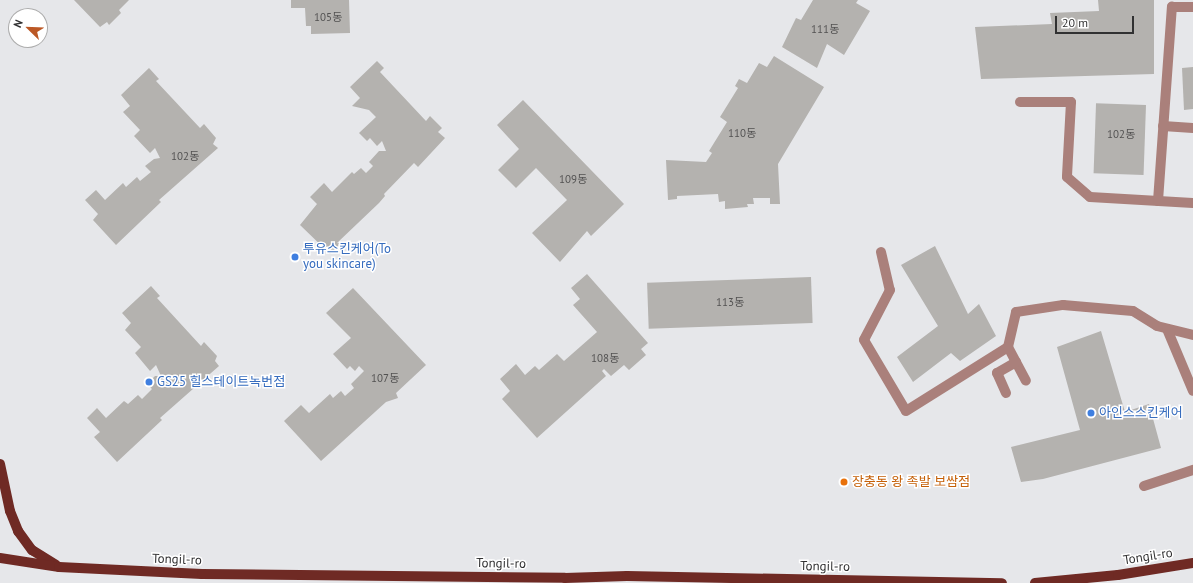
<!DOCTYPE html>
<html>
<head>
<meta charset="utf-8">
<style>
  body { margin:0 }
  #map { position:relative; width:1193px; height:583px; overflow:hidden; background:#e6e7ea; font-family:"PT Sans","Noto Sans KR",sans-serif }
  div>[style] { position:absolute }
  [style*='--x'] { left:calc(var(--x)*1px); top:calc(var(--y)*1px); width:calc(var(--w)*1px); rotate:calc(var(--a)*1deg) }
  .building>* { inset:0; background:#b4b2af; transform-origin:0 0 }
  .minor>* { height:10px; margin:-5px; padding:0 5px; transform-origin:5px; border-radius:5px; background:#aa807b }
  .major>* { height:10px; margin:-5px; padding:0 5px; transform-origin:5px; border-radius:5px; background:#6f2a24 }
  .dots>* { width:11px; height:11px; translate:-50% -50%; box-sizing:border-box; border:2px solid #fff; border-radius:50% }
  span { translate:-50% -50%; white-space:nowrap; text-align:center; line-height:1.15; -webkit-text-stroke:3px #fff; paint-order:stroke }
  .number-label { font-size:11px; color:#525151 }
  .number-label span { -webkit-text-stroke-width:0 }
  .shop-label { font-size:13px; color:#366cbe }
  .left { translate:0 -50%; text-align:left }
  .food-label { font-size:13px; color:#c56008 }
  .street-label { font-size:13px; color:#313132 }
  .north { position:absolute; left:8px; top:8px; width:40px; height:40px; box-sizing:border-box; background:#fff; border:1px solid #adadad; border-radius:50%; rotate:293deg; font-size:11px; font-weight:700; line-height:16px; text-align:center; color:#313132 }
  .north::after { content:''; display:block; margin:auto; width:14px; height:18px; background:#bc5825; clip-path:polygon(50% 0,100% 100%,50% 72%,0 100%) }
  .scale { position:absolute; left:1055px; top:16px; width:79px; height:18px; box-sizing:border-box; border:2px solid #313132; border-top:0; padding-left:5px; font-size:12px; line-height:14px; white-space:nowrap; color:#313132; -webkit-text-stroke:3px #fff; paint-order:stroke }
</style>
</head>
<body>
<div id="map">
  <div class="building">
    <div style="clip-path:polygon(74px 0,129px 0,119px 10px,121px 13px,109px 25px,107px 22px,100px 27px)"></div>
    <div style="clip-path:polygon(291px 0,349px 0,350px 33px,311px 34px,311px 26px,306px 26px,305px 8px,291px 8px)"></div>
    <div style="clip-path:polygon(813px 0,858px 0,856px 3px,870px 11px,844px 55px,827px 44px,817px 68px,782px 47px,796px 18px,801px 20px)"></div>
    <div style="clip-path:polygon(1098px 0,1154px 0,1154px 74px,981px 79px,975px 27px,1052px 24px,1050px 13px,1099px 11px)"></div>
    <div style="clip-path:polygon(774px 56px,824px 87px,778px 164px,780px 204px,770px 204px,770px 198px,753px 198px,754px 204px,747px 204px,748px 207px,725px 209px,725px 201px,719px 202px,718px 194px,677px 196px,677px 199px,668px 200px,666px 160px,706px 162px,712px 153px,709px 151px,727px 122px,720px 117px,738px 88px,735px 86px,739px 79px,747px 83px,759px 63px,767px 67px)"></div>
    <div style="clip-path:polygon(377px 61px,384px 68px,380px 72px,426px 121px,430px 116px,442px 128px,438px 132px,445px 138px,418px 167px,414px 163px,384px 194px,385px 196px,379px 203px,337px 243px,340px 244px,330px 254px,300px 225px,317px 204px,310px 197px,324px 183px,332px 192px,352px 172px,354px 174px,361px 168px,366px 173px,373px 166px,369px 162px,379px 151px,386px 151px,382px 141px,377px 146px,370px 138px,367px 141px,359px 133px,376px 117px,369px 110px,352px 106px,360px 98px,350px 87px)"></div>
    <div style="clip-path:polygon(1193px 67px,1193px 109px,1184px 110px,1182px 68px)"></div>
    <div style="clip-path:polygon(149px 68px,159px 79px,156px 81px,200px 128px,204px 124px,216px 138px,213px 144px,218px 148px,159px 200px,161px 202px,116px 245px,93px 220px,98px 214px,85px 200px,96px 190px,105px 200px,123px 183px,126px 187px,137px 177px,140px 181px,151px 172px,145px 166px,154px 159px,160px 158px,155px 148px,150px 153px,134px 136px,140px 130px,123px 112px,130px 106px,121px 95px)"></div>
    <div style="clip-path:polygon(523px 100px,624px 204px,591px 236px,587px 231px,560px 262px,532px 233px,567px 200px,536px 168px,516px 188px,498px 170px,519px 149px,497px 125px)"></div>
    <div style="left:1146px;top:105px;width:70px;height:50px;rotate:92deg"></div>
    <div style="clip-path:polygon(935px 246px,968px 314px,979px 304px,996px 336px,960px 361px,951px 353px,913px 382px,897px 357px,938px 326px,901px 265px)"></div>
    <div style="clip-path:polygon(587px 274px,648px 343px,641px 349px,646px 355px,629px 370px,624px 365px,611px 376px,604px 369px,602px 371px,606px 376px,537px 438px,502px 399px,510px 391px,500px 379px,516px 364px,525px 375px,535px 366px,539px 370px,557px 354px,564px 361px,597px 332px,573px 305px,580px 299px,571px 288px)"></div>
    <div style="left:811px;top:277px;width:46px;height:164px;rotate:88deg"></div>
    <div style="clip-path:polygon(151px 286px,160px 296px,157px 298px,201px 346px,204px 342px,217px 356px,215px 361px,219px 366px,160px 418px,162px 420px,117px 462px,94px 437px,100px 432px,87px 418px,97px 408px,106px 418px,124px 401px,128px 404px,138px 395px,142px 399px,152px 389px,147px 384px,155px 376px,161px 376px,156px 365px,150px 371px,135px 353px,141px 347px,125px 330px,131px 323px,122px 313px)"></div>
    <div style="clip-path:polygon(353px 288px,426px 365px,396px 393px,398px 398px,386px 402px,321px 461px,284px 421px,301px 405px,309px 413px,330px 394px,333px 398px,341px 391px,345px 396px,354px 388px,351px 384px,364px 371px,359px 366px,355px 371px,350px 366px,347px 369px,333px 354px,351px 338px,326px 313px)"></div>
    <div style="clip-path:polygon(1101px 331px,1125px 412px,1149px 404px,1161px 448px,1043px 479px,1021px 482px,1011px 447px,1080px 430px,1057px 347px)"></div>
  </div>
  <div class="minor">
    <div style="--x:1020;--y:102;--w:51;--a:0"></div>
    <div style="--x:1071;--y:102;--w:75;--a:93.1"></div>
    <div style="--x:1067;--y:177;--w:30;--a:41"></div>
    <div style="--x:1090;--y:197;--w:103;--a:3.3"></div>
    <div style="--x:1163;--y:126;--w:30;--a:4"></div>
    <div style="--x:1158;--y:201;--w:195;--a:-85.9"></div>
    <div style="--x:1172;--y:7;--w:21;--a:0"></div>
    <div style="--x:881;--y:252;--w:39;--a:77"></div>
    <div style="--x:890;--y:290;--w:56;--a:117.5"></div>
    <div style="--x:864;--y:340;--w:82;--a:59.4"></div>
    <div style="--x:906;--y:411;--w:120;--a:-32.1"></div>
    <div style="--x:1008;--y:347;--w:36;--a:-77"></div>
    <div style="--x:1016;--y:312;--w:48;--a:-8.5"></div>
    <div style="--x:1063;--y:305;--w:70;--a:4.9"></div>
    <div style="--x:1133;--y:311;--w:28;--a:32"></div>
    <div style="--x:1157;--y:326;--w:37;--a:14"></div>
    <div style="--x:1167;--y:329;--w:67;--a:67.2"></div>
    <div style="--x:1008;--y:347;--w:38;--a:62"></div>
    <div style="--x:1006;--y:393;--w:22;--a:-114"></div>
    <div style="--x:997;--y:373;--w:22;--a:-30"></div>
    <div style="--x:1144;--y:486;--w:52;--a:-18.1"></div>
  </div>
  <div class="major">
    <div style="--x:0;--y:464;--w:48;--a:78"></div>
    <div style="--x:10;--y:511;--w:22;--a:68"></div>
    <div style="--x:18;--y:531;--w:24;--a:54"></div>
    <div style="--x:32;--y:550;--w:28;--a:32"></div>
    <div style="--x:0;--y:558;--w:60;--a:8.7"></div>
    <div style="--x:59;--y:567;--w:143;--a:2.8"></div>
    <div style="--x:202;--y:574;--w:363;--a:0.6"></div>
    <div style="--x:565;--y:578;--w:62;--a:-1.8"></div>
    <div style="--x:627;--y:576;--w:375;--a:1.1"></div>
    <div style="--x:1035;--y:583;--w:83;--a:-5.5"></div>
    <div style="--x:1118;--y:575;--w:76;--a:-9.1"></div>
  </div>
  <div class="dots">
    <div style="left:295px;top:257px;background:#3f7fe0"></div>
    <div style="left:149px;top:382px;background:#3f7fe0"></div>
    <div style="left:1091px;top:413px;background:#3f7fe0"></div>
    <div style="left:844px;top:482px;background:#e8710a"></div>
  </div>
  <div class="number-label">
    <span style="left:328px;top:17px">105동</span>
    <span style="left:825px;top:29px">111동</span>
    <span style="left:742px;top:133px">110동</span>
    <span style="left:1121px;top:134px">102동</span>
    <span style="left:185px;top:156px">102동</span>
    <span style="left:573px;top:179px">109동</span>
    <span style="left:730px;top:302px">113동</span>
    <span style="left:605px;top:358px">108동</span>
    <span style="left:385px;top:378px">107동</span>
  </div>
  <div class="shop-label">
    <span class="left" style="left:303px;top:257px">투유스킨케어(To<br>you skincare)</span>
    <span class="left" style="left:157px;top:382px">GS25 힐스테이트녹번점</span>
    <span class="left" style="left:1099px;top:413px">아인스스킨케어</span>
  </div>
  <div class="food-label">
    <span class="left" style="left:852px;top:482px">장충동 왕 족발 보쌈점</span>
  </div>
  <div class="street-label">
    <span style="left:1148px;top:557px;rotate:-9deg">Tongil-ro</span>
    <span style="left:177px;top:560px;rotate:2deg">Tongil-ro</span>
    <span style="left:501px;top:564px;rotate:1deg">Tongil-ro</span>
    <span style="left:825px;top:567px;rotate:1deg">Tongil-ro</span>
  </div>
  <div class="north">N</div>
  <div class="scale">20 m</div>
</div>
</body>
</html>
